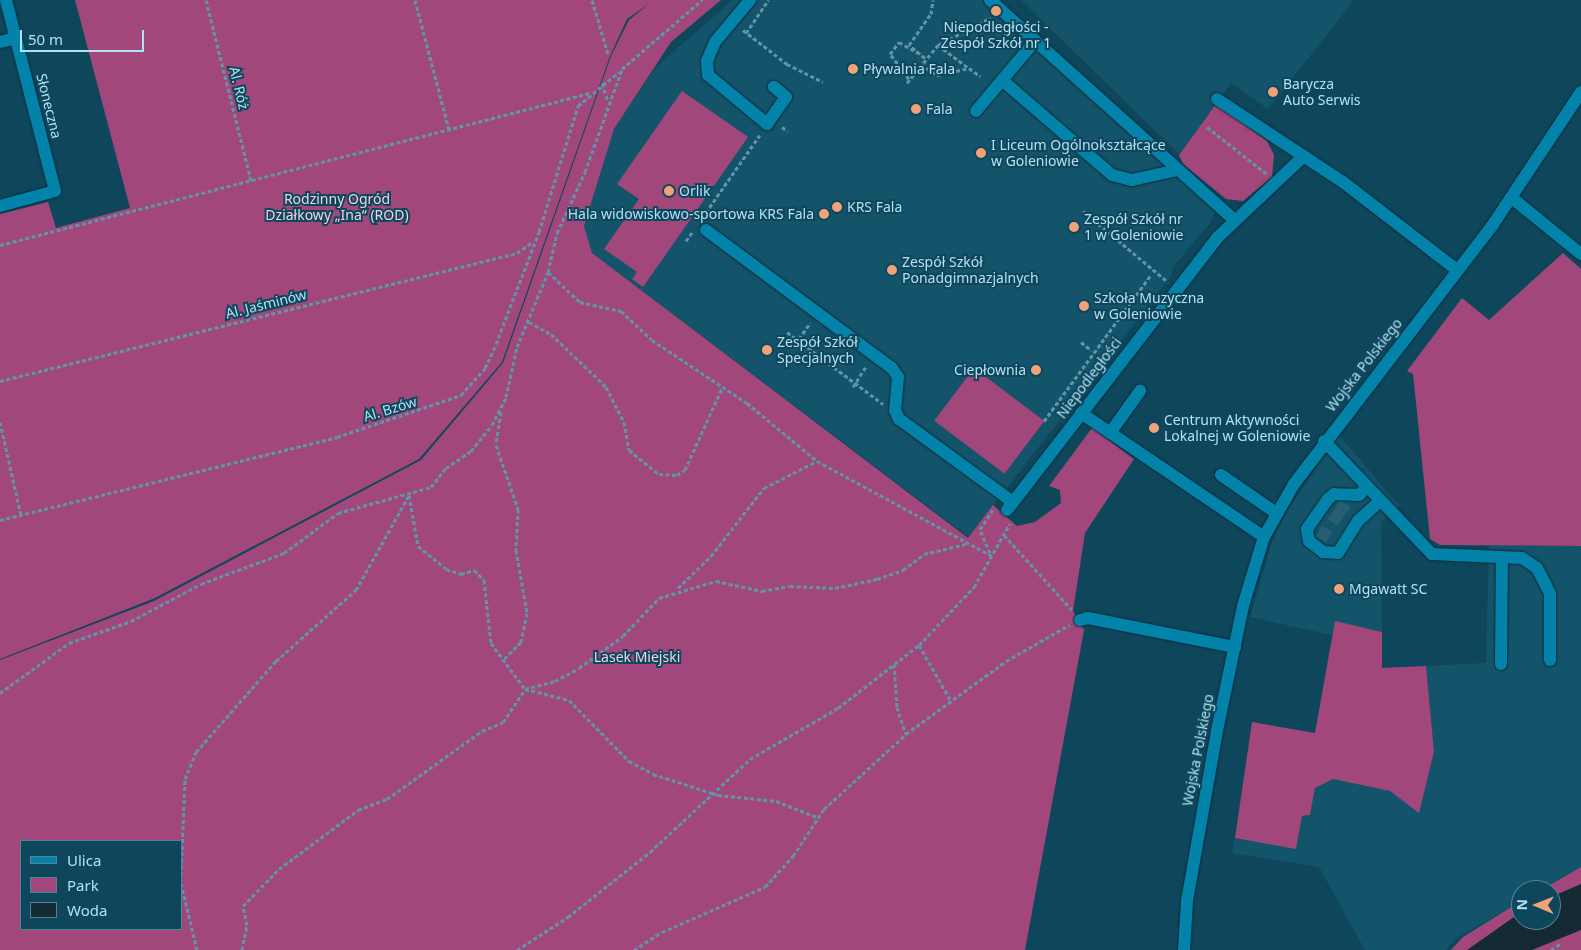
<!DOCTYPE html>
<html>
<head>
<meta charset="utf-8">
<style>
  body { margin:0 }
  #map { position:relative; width:1581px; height:950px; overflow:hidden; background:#0e475c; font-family:"Noto Sans",sans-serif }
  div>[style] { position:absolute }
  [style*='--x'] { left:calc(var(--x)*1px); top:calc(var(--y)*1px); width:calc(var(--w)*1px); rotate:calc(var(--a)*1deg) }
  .built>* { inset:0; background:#14546b }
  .green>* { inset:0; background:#a2477b; transform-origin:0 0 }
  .water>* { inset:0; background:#152a32 }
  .minor-tunnel>* { height:12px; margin-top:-6px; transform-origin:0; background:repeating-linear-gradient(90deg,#275e73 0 12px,transparent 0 18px) }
  .path>* { height:3px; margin-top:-1.5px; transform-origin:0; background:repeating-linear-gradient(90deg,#6194a8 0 4px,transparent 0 6.5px) }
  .roads { filter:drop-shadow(0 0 1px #0b2c38) drop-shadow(0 0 1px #0b2c38) }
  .minor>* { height:12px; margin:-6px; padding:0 6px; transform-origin:6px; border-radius:6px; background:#0383a9 }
  .dots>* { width:14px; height:14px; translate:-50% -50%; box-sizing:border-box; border:2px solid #0e475c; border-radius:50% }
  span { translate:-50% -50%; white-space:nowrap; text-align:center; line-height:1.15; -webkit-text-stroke:4px #0e475c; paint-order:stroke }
  .poi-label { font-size:14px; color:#b3e0f4 }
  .left { translate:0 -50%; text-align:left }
  .right { translate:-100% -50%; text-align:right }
  .street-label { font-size:14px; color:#b3e0f4 }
  .park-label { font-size:14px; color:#efd2e0 }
  .legend { position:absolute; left:20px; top:840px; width:162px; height:90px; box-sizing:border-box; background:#0e475c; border:1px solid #508499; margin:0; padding:6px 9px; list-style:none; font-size:15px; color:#b3e0f4 }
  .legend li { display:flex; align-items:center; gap:10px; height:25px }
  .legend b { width:25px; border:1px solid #508499 }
  .north { position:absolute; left:1511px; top:880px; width:50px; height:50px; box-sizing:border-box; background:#0e475c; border:1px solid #508499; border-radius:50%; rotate:271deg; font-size:14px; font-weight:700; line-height:20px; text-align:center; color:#b3e0f4 }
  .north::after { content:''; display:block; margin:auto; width:18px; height:22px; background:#f0a27a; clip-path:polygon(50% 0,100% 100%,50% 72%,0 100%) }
  .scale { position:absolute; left:20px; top:30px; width:124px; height:22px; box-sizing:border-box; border:2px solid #b3e0f4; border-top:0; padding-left:6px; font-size:15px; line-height:18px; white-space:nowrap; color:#b3e0f4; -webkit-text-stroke:4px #0e475c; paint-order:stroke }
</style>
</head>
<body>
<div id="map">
  <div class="built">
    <div style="clip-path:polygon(733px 0,983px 0,1216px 208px,1210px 223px,1173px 267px,1172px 275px,969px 537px,592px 253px,584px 226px,614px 129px,656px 67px)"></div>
    <div style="clip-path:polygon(1021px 0,1354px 0,1268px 109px,1231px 83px,1179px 154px)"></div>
    <div style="clip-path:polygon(1339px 435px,1399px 506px,1381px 522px,1382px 632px,1336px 622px,1332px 635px,1250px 617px,1272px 542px,1287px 511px)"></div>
    <div style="clip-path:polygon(1489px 545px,1581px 546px,1581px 867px,1540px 890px,1521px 890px,1521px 901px,1457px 938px,1445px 950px,1365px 950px,1319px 867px,1232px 853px,1235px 838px,1296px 848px,1302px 816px,1310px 815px,1315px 788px,1333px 779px,1390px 791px,1419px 812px,1434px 752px,1426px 666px,1486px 663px)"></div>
  </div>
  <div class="green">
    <div style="clip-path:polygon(evenodd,75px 0,721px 0,671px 42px,614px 129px,584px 226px,592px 253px,968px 538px,993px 505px,1017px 526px,1035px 522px,1061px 503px,1060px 490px,1049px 486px,1092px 428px,1134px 459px,1085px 533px,1073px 611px,1084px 630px,1025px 950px,0 950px,0 660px,154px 601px,421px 460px,503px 363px,611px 56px,629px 20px,649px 4px,627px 19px,610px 56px,502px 362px,419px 459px,155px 598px,0 659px,0 214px,48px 202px,56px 228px,130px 208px,75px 0,21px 841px,181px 841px,181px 929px,21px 929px,21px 841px)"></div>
    <div style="clip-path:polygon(682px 91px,748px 137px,643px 287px,632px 279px,637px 272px,604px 249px,639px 199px,617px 184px)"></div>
    <div style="clip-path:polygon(1216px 104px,1267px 141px,1274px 155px,1272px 177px,1243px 201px,1226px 199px,1183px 164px,1179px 155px)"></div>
    <div style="clip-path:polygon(1563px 253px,1581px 269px,1581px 546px,1440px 545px,1430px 539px,1413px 374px,1407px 371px,1462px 298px,1489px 320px)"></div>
    <div style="left:974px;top:368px;width:88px;height:66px;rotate:37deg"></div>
    <div style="clip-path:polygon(1335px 621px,1382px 632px,1382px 668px,1426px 666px,1434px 752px,1419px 813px,1390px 791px,1333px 779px,1315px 788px,1310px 815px,1302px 816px,1296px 849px,1235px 838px,1252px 722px,1315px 733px)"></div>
    <div style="clip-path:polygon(1581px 867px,1581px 950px,1451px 950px,1463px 937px,1521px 901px,1521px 920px,1551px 920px,1551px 890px,1541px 890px)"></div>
  </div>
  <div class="water">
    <div style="clip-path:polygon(1581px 884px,1581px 930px,1532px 950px,1467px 950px,1521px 912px,1521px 920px,1551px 920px,1551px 897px)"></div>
  </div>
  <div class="minor-tunnel">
    <div style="--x:1337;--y:505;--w:17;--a:33"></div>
    <div style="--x:1331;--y:514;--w:17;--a:36"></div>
    <div style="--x:1319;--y:531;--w:17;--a:31"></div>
  </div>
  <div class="path">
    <div style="--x:206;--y:0;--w:187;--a:76"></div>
    <div style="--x:415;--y:0;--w:134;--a:75.3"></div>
    <div style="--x:592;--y:0;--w:56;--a:73.5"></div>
    <div style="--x:743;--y:30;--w:56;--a:37.7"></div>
    <div style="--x:787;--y:64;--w:40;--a:26.6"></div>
    <div style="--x:746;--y:33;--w:40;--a:-56"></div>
    <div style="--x:938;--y:45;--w:38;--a:37"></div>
    <div style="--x:925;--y:58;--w:21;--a:-141"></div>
    <div style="--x:909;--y:45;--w:38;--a:-55"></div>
    <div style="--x:931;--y:14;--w:14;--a:-82"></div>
    <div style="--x:921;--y:64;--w:19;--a:35"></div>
    <div style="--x:937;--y:75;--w:33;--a:-12"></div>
    <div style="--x:969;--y:68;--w:14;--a:36"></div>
    <div style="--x:909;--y:79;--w:31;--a:-127"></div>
    <div style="--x:890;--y:54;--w:15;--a:-53"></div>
    <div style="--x:899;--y:42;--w:22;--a:30"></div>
    <div style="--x:602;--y:83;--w:19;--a:72"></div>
    <div style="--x:907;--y:83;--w:49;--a:-50.8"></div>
    <div style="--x:938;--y:45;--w:59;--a:-27.4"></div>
    <div style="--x:782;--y:127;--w:7;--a:34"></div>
    <div style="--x:1207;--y:127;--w:76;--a:38.1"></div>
    <div style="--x:1030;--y:165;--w:3;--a:-45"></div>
    <div style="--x:1083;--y:211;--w:111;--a:39.9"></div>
    <div style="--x:702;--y:218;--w:101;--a:-55.1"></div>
    <div style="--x:686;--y:241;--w:12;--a:-55"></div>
    <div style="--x:0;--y:245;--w:609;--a:-14.45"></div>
    <div style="--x:548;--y:272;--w:44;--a:43.2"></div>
    <div style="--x:580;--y:302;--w:42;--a:12.4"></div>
    <div style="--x:621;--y:311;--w:42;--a:43.1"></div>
    <div style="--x:652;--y:340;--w:114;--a:33.6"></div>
    <div style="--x:747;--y:403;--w:91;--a:39.6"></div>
    <div style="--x:817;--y:461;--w:199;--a:28.5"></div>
    <div style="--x:529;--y:322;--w:25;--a:29"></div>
    <div style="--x:551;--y:334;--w:76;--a:43.9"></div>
    <div style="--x:606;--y:387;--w:39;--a:63"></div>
    <div style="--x:624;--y:422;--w:28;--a:80"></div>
    <div style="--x:629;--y:450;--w:38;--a:39"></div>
    <div style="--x:659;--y:474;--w:18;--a:3"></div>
    <div style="--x:677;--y:475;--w:9;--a:-32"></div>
    <div style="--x:685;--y:470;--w:90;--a:-65.7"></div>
    <div style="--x:787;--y:332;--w:120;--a:36.9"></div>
    <div style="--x:1081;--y:342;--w:13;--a:39"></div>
    <div style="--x:795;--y:344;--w:26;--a:-54"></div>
    <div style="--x:0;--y:381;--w:533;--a:-13.91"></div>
    <div style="--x:517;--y:253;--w:19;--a:-35"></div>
    <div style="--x:853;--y:387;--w:26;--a:-58"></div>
    <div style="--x:501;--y:412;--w:33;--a:99"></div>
    <div style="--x:496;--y:445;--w:68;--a:71"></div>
    <div style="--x:518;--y:509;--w:41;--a:92.8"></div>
    <div style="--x:516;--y:550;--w:64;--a:80.1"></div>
    <div style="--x:527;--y:613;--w:30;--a:102"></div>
    <div style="--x:521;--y:642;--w:24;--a:135"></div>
    <div style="--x:1044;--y:421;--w:181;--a:-53.8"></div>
    <div style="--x:0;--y:422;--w:95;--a:77.3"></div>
    <div style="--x:0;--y:520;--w:347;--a:-13.8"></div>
    <div style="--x:337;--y:437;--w:131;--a:-18.7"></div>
    <div style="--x:461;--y:395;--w:36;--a:-48"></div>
    <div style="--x:485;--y:368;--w:26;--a:-65"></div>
    <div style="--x:496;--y:344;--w:120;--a:-69"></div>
    <div style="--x:539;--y:232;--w:132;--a:-72.8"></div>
    <div style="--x:578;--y:106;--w:53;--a:-39.7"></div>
    <div style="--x:1004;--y:535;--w:101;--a:47.8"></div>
    <div style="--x:990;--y:553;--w:26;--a:-113"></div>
    <div style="--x:980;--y:529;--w:23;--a:-56"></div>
    <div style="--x:678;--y:588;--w:46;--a:-44.1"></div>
    <div style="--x:711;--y:556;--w:86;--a:-52.1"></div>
    <div style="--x:764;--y:488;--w:59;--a:-27"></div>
    <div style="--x:919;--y:645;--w:64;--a:60.3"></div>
    <div style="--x:894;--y:664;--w:43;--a:86"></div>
    <div style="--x:897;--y:707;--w:28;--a:72"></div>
    <div style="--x:0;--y:693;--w:85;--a:-35.9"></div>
    <div style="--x:69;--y:643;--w:66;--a:-19.5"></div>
    <div style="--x:131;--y:621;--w:79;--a:-27.9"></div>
    <div style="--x:201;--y:584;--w:89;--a:-20.5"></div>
    <div style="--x:284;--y:553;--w:67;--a:-36.5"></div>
    <div style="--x:338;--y:513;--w:97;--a:-15.6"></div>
    <div style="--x:431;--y:487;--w:24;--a:-52"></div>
    <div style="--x:446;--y:468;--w:30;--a:-34"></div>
    <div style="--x:471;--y:451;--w:33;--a:-51"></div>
    <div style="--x:492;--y:425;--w:31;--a:-63"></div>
    <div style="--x:506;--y:397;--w:51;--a:-77.6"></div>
    <div style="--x:517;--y:347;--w:81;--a:-67.5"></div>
    <div style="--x:548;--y:272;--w:40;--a:-77"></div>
    <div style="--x:557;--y:233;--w:67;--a:-65.3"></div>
    <div style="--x:585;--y:172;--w:109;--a:-70.2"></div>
    <div style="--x:622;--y:69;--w:106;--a:-40.8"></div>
    <div style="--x:181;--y:875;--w:96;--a:-87.6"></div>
    <div style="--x:185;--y:779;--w:29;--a:-68"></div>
    <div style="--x:196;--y:752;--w:121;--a:-48.7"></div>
    <div style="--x:276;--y:661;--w:107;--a:-41.6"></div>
    <div style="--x:356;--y:590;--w:109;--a:-60.8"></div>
    <div style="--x:409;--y:495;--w:52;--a:80"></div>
    <div style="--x:418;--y:546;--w:36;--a:39"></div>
    <div style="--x:446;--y:569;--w:16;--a:18"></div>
    <div style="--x:461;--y:574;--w:14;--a:-17"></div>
    <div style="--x:474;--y:570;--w:14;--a:45"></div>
    <div style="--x:484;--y:580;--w:63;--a:83.7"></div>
    <div style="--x:491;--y:643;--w:57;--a:53.5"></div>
    <div style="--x:525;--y:689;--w:45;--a:14"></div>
    <div style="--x:569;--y:700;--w:86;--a:45.5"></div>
    <div style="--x:629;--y:761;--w:27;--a:28"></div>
    <div style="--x:653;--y:774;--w:68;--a:17.9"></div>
    <div style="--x:718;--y:795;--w:58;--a:5.9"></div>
    <div style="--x:776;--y:801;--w:44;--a:21.3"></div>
    <div style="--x:181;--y:883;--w:69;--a:76.6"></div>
    <div style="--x:242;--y:950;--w:25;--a:-79"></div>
    <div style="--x:247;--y:925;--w:19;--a:-102"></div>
    <div style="--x:243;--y:906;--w:52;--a:-45.8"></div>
    <div style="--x:279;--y:869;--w:99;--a:-36.8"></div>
    <div style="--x:358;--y:810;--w:31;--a:-21"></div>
    <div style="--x:387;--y:799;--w:117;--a:-35.6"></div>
    <div style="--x:482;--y:731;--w:23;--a:-23"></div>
    <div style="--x:503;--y:722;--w:40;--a:-56"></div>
    <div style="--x:525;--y:689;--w:31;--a:-15"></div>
    <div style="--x:555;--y:681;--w:27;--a:-28"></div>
    <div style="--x:579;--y:668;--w:54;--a:-36"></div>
    <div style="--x:623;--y:636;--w:52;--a:-46.5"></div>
    <div style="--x:659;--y:598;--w:59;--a:-16.6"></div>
    <div style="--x:716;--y:581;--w:47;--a:12.3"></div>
    <div style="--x:762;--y:591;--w:28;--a:-10"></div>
    <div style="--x:790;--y:586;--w:45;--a:2.5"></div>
    <div style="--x:835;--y:588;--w:43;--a:-12.1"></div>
    <div style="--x:877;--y:579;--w:28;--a:-19"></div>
    <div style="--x:903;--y:570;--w:26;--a:-37"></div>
    <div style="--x:924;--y:554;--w:43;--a:-13.4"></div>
    <div style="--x:517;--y:950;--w:61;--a:-32.9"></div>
    <div style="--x:568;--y:917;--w:105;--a:-38.4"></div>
    <div style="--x:650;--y:852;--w:137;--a:-42.9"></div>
    <div style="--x:750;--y:759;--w:102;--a:-30.1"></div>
    <div style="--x:838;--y:708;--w:103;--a:-37.9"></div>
    <div style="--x:919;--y:645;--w:80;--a:-46.5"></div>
    <div style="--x:974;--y:587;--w:73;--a:-60.6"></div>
    <div style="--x:634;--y:950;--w:33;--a:-33"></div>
    <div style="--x:662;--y:932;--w:112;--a:-23.6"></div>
    <div style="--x:765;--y:887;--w:42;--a:-47.9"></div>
    <div style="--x:793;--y:856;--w:56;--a:-56.6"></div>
    <div style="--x:824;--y:809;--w:111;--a:-42.4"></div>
    <div style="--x:906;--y:734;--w:124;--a:-36.1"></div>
    <div style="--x:1006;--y:661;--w:73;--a:-29.7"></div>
    <div style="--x:1551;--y:950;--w:11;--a:-34"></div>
  </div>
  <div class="roads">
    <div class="minor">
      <div style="--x:750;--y:0;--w:55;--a:129.8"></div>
      <div style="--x:715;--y:42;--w:21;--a:113"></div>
      <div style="--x:707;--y:61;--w:14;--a:86"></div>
      <div style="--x:708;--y:75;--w:77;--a:39.7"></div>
      <div style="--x:767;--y:124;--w:33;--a:-55"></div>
      <div style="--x:786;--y:97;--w:16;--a:-140"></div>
      <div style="--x:990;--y:0;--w:327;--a:42"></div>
      <div style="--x:0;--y:42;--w:16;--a:-14"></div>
      <div style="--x:1002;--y:80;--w:145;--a:40.8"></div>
      <div style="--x:1112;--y:175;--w:21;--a:14"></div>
      <div style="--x:1132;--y:180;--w:47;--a:-12.3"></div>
      <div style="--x:1217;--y:99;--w:151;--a:33.4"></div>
      <div style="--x:1343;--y:182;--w:144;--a:37.7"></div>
      <div style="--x:976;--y:111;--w:92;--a:-49.9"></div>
      <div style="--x:1512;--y:198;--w:89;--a:39.1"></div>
      <div style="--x:0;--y:206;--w:57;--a:-15.3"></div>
      <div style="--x:55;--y:191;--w:197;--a:-104.4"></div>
      <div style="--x:706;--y:230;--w:232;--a:36.6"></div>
      <div style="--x:892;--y:368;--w:11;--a:56"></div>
      <div style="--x:898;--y:377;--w:33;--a:95"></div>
      <div style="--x:895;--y:410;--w:10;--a:66"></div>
      <div style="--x:899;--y:419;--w:141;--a:36.1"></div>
      <div style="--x:1081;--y:413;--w:221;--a:34.1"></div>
      <div style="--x:1110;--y:433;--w:52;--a:-54.5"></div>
      <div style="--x:1324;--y:441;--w:156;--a:46.3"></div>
      <div style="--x:1432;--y:554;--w:90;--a:2.5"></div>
      <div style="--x:1522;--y:558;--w:18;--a:34"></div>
      <div style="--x:1537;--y:568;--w:29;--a:63"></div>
      <div style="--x:1550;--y:594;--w:66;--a:90"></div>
      <div style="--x:1221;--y:475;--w:67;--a:34.6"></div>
      <div style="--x:1367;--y:487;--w:11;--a:135"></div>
      <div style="--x:1359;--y:495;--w:25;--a:-178"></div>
      <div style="--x:1334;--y:494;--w:8;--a:140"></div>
      <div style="--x:1328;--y:499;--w:37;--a:125"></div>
      <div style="--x:1307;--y:529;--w:12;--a:81"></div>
      <div style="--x:1309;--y:541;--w:18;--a:38"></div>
      <div style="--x:1323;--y:552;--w:15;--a:4"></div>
      <div style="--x:1338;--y:553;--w:39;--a:-58"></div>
      <div style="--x:1359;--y:520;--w:28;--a:-42"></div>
      <div style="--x:1007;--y:510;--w:345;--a:-52.3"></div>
      <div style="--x:1218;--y:237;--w:118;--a:-43.3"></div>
      <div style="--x:1080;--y:620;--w:8;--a:-14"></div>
      <div style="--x:1088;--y:618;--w:150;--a:11.2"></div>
      <div style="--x:1501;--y:664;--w:106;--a:-89.5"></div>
      <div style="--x:1184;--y:950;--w:49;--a:-86.5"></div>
      <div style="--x:1187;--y:901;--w:178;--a:-80"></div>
      <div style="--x:1218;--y:726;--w:123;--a:-78.2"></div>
      <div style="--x:1243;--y:606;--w:72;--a:-73.1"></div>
      <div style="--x:1264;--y:537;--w:61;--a:-60.5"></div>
      <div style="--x:1294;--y:484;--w:325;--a:-52.5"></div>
      <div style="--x:1492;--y:226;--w:161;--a:-56.4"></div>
    </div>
  </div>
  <div class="dots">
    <div style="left:996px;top:11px;background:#f0a27a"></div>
    <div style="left:853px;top:69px;background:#f0a27a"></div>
    <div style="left:1273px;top:92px;background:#f0a27a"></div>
    <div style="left:916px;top:109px;background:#f0a27a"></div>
    <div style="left:981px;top:153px;background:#f0a27a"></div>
    <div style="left:669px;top:191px;background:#f0a27a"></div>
    <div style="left:837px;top:207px;background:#f0a27a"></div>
    <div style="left:824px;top:214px;background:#f0a27a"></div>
    <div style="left:1074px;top:227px;background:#f0a27a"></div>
    <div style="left:892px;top:270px;background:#f0a27a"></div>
    <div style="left:1084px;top:306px;background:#f0a27a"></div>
    <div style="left:767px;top:350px;background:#f0a27a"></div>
    <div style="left:1036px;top:370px;background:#f0a27a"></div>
    <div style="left:1154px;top:428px;background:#f0a27a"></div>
    <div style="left:1339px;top:589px;background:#f0a27a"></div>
  </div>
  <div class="poi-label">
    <span style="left:996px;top:35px">Niepodległości -<br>Zespół Szkół nr 1</span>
    <span class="left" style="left:863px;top:69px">Pływalnia Fala</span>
    <span class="left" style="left:1283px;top:92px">Barycza<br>Auto Serwis</span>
    <span class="left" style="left:926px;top:109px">Fala</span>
    <span class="left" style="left:991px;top:153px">I Liceum Ogólnokształcące<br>w Goleniowie</span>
    <span class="left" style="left:679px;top:191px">Orlik</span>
    <span class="left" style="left:847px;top:207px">KRS Fala</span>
    <span class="right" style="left:814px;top:214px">Hala widowiskowo-sportowa KRS Fala</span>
    <span class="left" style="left:1084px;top:227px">Zespół Szkół nr<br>1 w Goleniowie</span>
    <span class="left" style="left:902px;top:270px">Zespół Szkół<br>Ponadgimnazjalnych</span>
    <span class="left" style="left:1094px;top:306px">Szkoła Muzyczna<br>w Goleniowie</span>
    <span class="left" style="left:777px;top:350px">Zespół Szkół<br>Specjalnych</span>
    <span class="right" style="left:1026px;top:370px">Ciepłownia</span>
    <span class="left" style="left:1164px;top:428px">Centrum Aktywności<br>Lokalnej w Goleniowie</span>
    <span class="left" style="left:1349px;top:589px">Mgawatt SC</span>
  </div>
  <div class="street-label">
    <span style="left:239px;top:88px;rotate:76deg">Al. Róż</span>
    <span style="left:49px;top:106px;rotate:76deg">Słoneczna</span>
    <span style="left:266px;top:304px;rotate:-14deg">Al. Jaśminów</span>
    <span style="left:1364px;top:365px;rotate:-52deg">Wojska Polskiego</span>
    <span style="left:1089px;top:378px;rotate:-53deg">Niepodległości</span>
    <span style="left:390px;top:409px;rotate:-17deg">Al. Bzów</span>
    <span style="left:1198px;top:750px;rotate:-79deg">Wojska Polskiego</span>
  </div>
  <div class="park-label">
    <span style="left:337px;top:207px">Rodzinny Ogród<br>Działkowy „Ina“ (ROD)</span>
    <span style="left:637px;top:657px">Lasek Miejski</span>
  </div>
  <ul class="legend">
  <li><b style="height:6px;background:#0383a9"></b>Ulica</li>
  <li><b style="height:14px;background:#a2477b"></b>Park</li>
  <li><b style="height:14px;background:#152a32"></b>Woda</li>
  </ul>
  <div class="north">N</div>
  <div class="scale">50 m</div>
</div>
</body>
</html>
